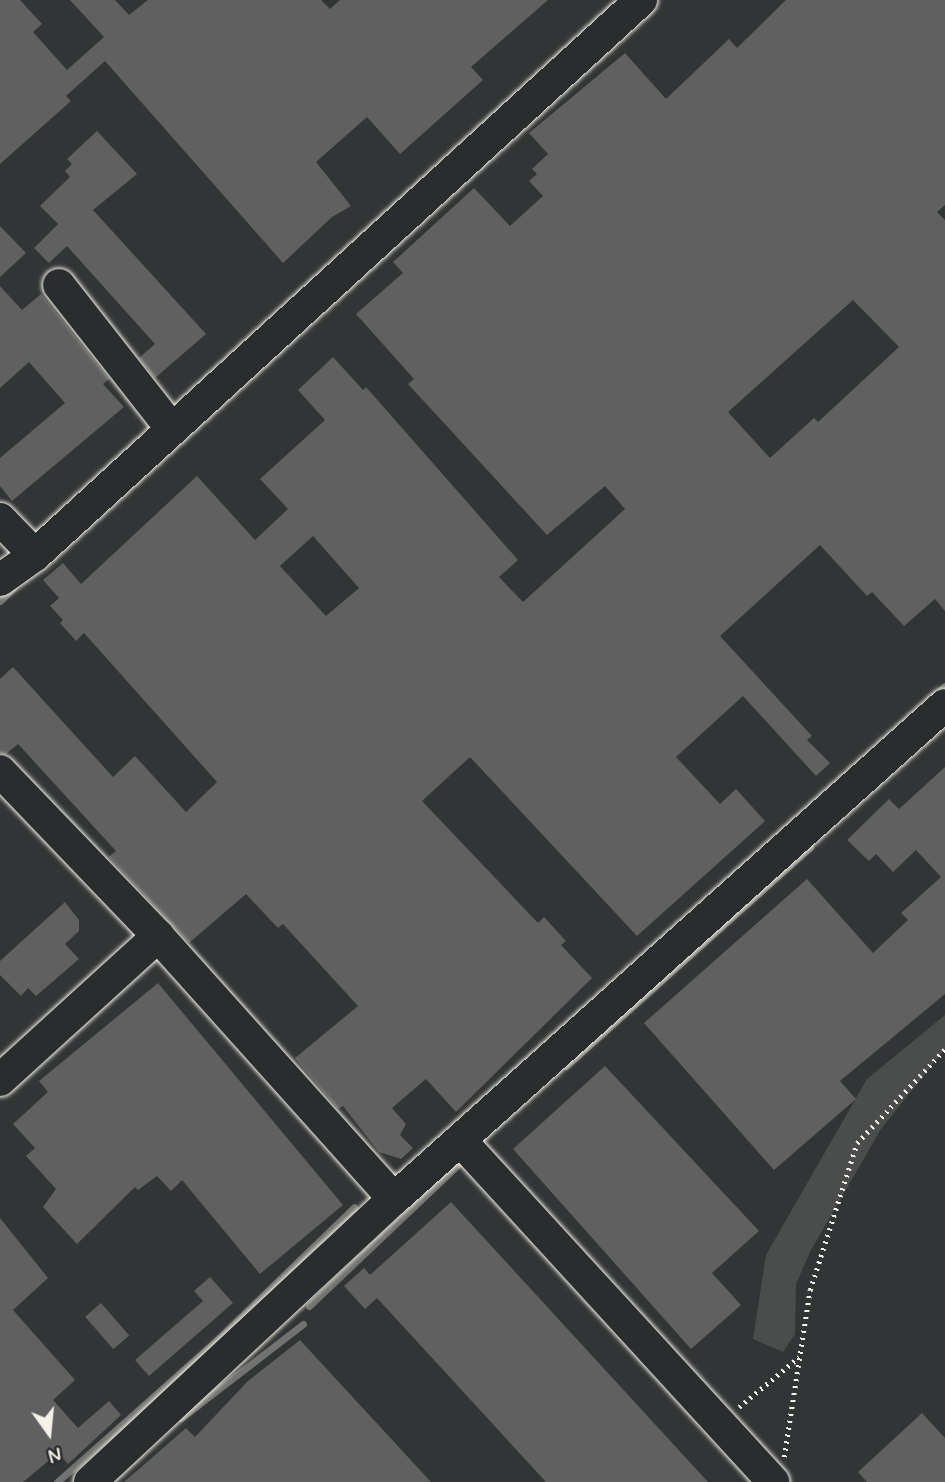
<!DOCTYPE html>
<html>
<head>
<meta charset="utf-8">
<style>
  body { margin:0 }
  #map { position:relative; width:945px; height:1482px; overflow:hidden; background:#323535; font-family:Mynerve,sans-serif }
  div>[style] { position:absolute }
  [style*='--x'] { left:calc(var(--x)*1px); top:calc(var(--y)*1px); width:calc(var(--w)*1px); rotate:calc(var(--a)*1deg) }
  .green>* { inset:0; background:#4b4d4c }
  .stream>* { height:7px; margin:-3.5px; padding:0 3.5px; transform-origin:3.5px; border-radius:3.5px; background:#727370 }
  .building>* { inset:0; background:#5f605f; transform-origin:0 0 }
  .path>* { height:4.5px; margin-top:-2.25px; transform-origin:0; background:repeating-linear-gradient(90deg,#f4f1e8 0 2px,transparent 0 7px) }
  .roads { filter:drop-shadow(0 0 2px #f4f1e8) drop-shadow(0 0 2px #f4f1e8) }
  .minor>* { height:32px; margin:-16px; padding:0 16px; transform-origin:16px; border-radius:16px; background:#2a2d2e }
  span { translate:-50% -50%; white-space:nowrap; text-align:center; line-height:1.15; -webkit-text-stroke:6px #2a2d2e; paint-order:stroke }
  .north { position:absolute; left:14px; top:1398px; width:70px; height:70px; -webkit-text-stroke:5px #2a2d2e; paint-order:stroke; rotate:165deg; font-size:19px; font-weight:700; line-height:28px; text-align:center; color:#f4f1e8 }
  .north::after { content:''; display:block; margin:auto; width:24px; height:32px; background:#f4f1e8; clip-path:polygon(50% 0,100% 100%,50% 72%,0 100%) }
</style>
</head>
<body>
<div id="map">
  <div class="green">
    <div style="clip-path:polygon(945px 1015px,945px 1049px,881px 1129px,811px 1250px,796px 1284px,795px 1334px,783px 1352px,753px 1339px,766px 1255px,867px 1079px)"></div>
  </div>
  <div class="stream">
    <div style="--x:0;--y:601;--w:18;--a:-45"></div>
    <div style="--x:933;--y:697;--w:16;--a:-43"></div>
    <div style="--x:566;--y:1066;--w:328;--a:-41.9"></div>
    <div style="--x:309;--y:1306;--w:218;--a:-43.5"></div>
    <div style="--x:181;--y:1418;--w:154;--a:-37.6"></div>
    <div style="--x:57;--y:1482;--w:217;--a:-41.6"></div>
    <div style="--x:219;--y:1338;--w:188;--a:-44.1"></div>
  </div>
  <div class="building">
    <div style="clip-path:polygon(0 0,20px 0,42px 24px,33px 32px,67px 70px,104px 37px,70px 0,115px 0,129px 15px,148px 0,321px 0,330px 9px,340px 0,548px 0,471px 67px,483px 80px,400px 154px,367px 117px,316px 162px,351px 206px,332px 217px,283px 263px,105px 61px,66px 96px,71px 101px,0 164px)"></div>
    <div style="clip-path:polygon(evenodd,786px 0,945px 0,945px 205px,937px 212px,945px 220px,945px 611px,935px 599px,904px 626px,872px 592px,867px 596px,820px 545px,720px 636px,812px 736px,807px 740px,830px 763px,816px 776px,743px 696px,676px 757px,720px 804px,736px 789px,765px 821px,637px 936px,470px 757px,422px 801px,538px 923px,544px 917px,566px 941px,561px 945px,592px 978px,456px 1112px,426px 1079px,392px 1108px,406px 1124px,400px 1135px,413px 1148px,401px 1159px,379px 1152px,343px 1106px,338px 1109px,295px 1058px,358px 1006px,283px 924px,278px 928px,246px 894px,189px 943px,109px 857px,116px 851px,18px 744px,6px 754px,0 753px,0 679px,13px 667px,113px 777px,135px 756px,186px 812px,217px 782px,84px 633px,76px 641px,60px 623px,63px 620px,50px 606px,59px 598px,43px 580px,63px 563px,81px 584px,197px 476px,255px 540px,288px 509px,260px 479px,325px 420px,298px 390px,333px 357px,363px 390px,366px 387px,518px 560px,499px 577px,523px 602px,625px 509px,605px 486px,547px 535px,408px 384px,414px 379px,356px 314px,403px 273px,393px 262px,474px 188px,510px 226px,543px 196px,529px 181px,537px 174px,532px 169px,548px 154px,529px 133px,625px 53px,666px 99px,729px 39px,737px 48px,786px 0,853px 300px,899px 347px,818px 422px,814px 418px,770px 458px,728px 412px,853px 300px,786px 0,313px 536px,359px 588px,326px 616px,280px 566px,313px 536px)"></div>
    <div style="clip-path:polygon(97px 131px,137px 174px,93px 210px,206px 334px,155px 378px,139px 358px,155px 344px,67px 246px,49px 263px,34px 248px,58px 224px,40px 206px,70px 177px,65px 171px,72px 164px,67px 159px)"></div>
    <div style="clip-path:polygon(0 226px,26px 253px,0 277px)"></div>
    <div style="clip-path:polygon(0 286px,22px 310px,41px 294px,109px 379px,103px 384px,124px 407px,12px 501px,0 486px,0 458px,65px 403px,29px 362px,0 388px)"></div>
    <div style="clip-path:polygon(945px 767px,945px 994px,840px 1081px,856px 1099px,774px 1170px,644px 1023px,807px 879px,873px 953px,908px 920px,901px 913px,941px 877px,916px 850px,893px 872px,876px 854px,869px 861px,847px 840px,889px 799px,899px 809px)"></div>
    <div style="clip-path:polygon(65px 902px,79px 920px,79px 931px,65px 944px,79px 959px,36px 996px,28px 988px,21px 996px,0 975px,0 961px)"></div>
    <div style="clip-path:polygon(158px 983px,343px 1205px,260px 1274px,182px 1180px,171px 1191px,157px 1176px,138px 1190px,135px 1187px,77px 1244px,43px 1207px,56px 1189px,26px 1156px,35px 1148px,13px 1124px,48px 1092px,39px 1081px)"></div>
    <div style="clip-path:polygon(605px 1066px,759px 1231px,712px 1273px,741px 1305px,691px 1349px,513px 1149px)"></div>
    <div style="clip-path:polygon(451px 1202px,708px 1482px,546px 1482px,377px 1298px,365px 1309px,344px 1286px,364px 1268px,370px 1275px)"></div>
    <div style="clip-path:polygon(0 1218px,48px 1278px,13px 1310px,75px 1380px,53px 1400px,78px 1428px,109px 1401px,121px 1415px,68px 1464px,58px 1453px,23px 1482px,0 1482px)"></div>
    <div style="clip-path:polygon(210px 1277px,233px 1303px,149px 1376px,135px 1360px,203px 1301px,194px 1291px)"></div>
    <div style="left:101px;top:1303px;width:43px;height:21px;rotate:49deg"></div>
    <div style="clip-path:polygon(300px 1340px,431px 1482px,124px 1482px,186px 1428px,195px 1437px,248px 1381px)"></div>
    <div style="clip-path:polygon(922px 1413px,945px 1438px,945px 1482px,867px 1482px,858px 1472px)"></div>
  </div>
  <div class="path">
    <div style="--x:739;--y:1407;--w:78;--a:-39.8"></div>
    <div style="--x:784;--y:1457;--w:169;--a:-81.2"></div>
    <div style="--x:810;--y:1290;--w:154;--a:-72.3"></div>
    <div style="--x:857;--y:1143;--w:129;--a:-46.9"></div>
  </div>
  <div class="roads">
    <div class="minor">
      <div style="--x:59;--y:285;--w:182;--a:51.9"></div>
      <div style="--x:0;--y:519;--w:50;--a:45.8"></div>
      <div style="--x:0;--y:580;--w:43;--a:-35.5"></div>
      <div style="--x:35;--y:555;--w:822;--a:-42.48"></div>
      <div style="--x:0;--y:771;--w:228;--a:46.2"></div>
      <div style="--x:158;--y:936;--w:353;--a:48.1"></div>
      <div style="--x:0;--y:1080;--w:214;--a:-42.3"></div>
      <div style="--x:460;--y:1140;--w:464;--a:47.5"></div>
      <div style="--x:90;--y:1482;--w:415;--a:-43"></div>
      <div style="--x:394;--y:1199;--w:740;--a:-41.88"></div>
    </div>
  </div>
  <div class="north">N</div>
</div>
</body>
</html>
